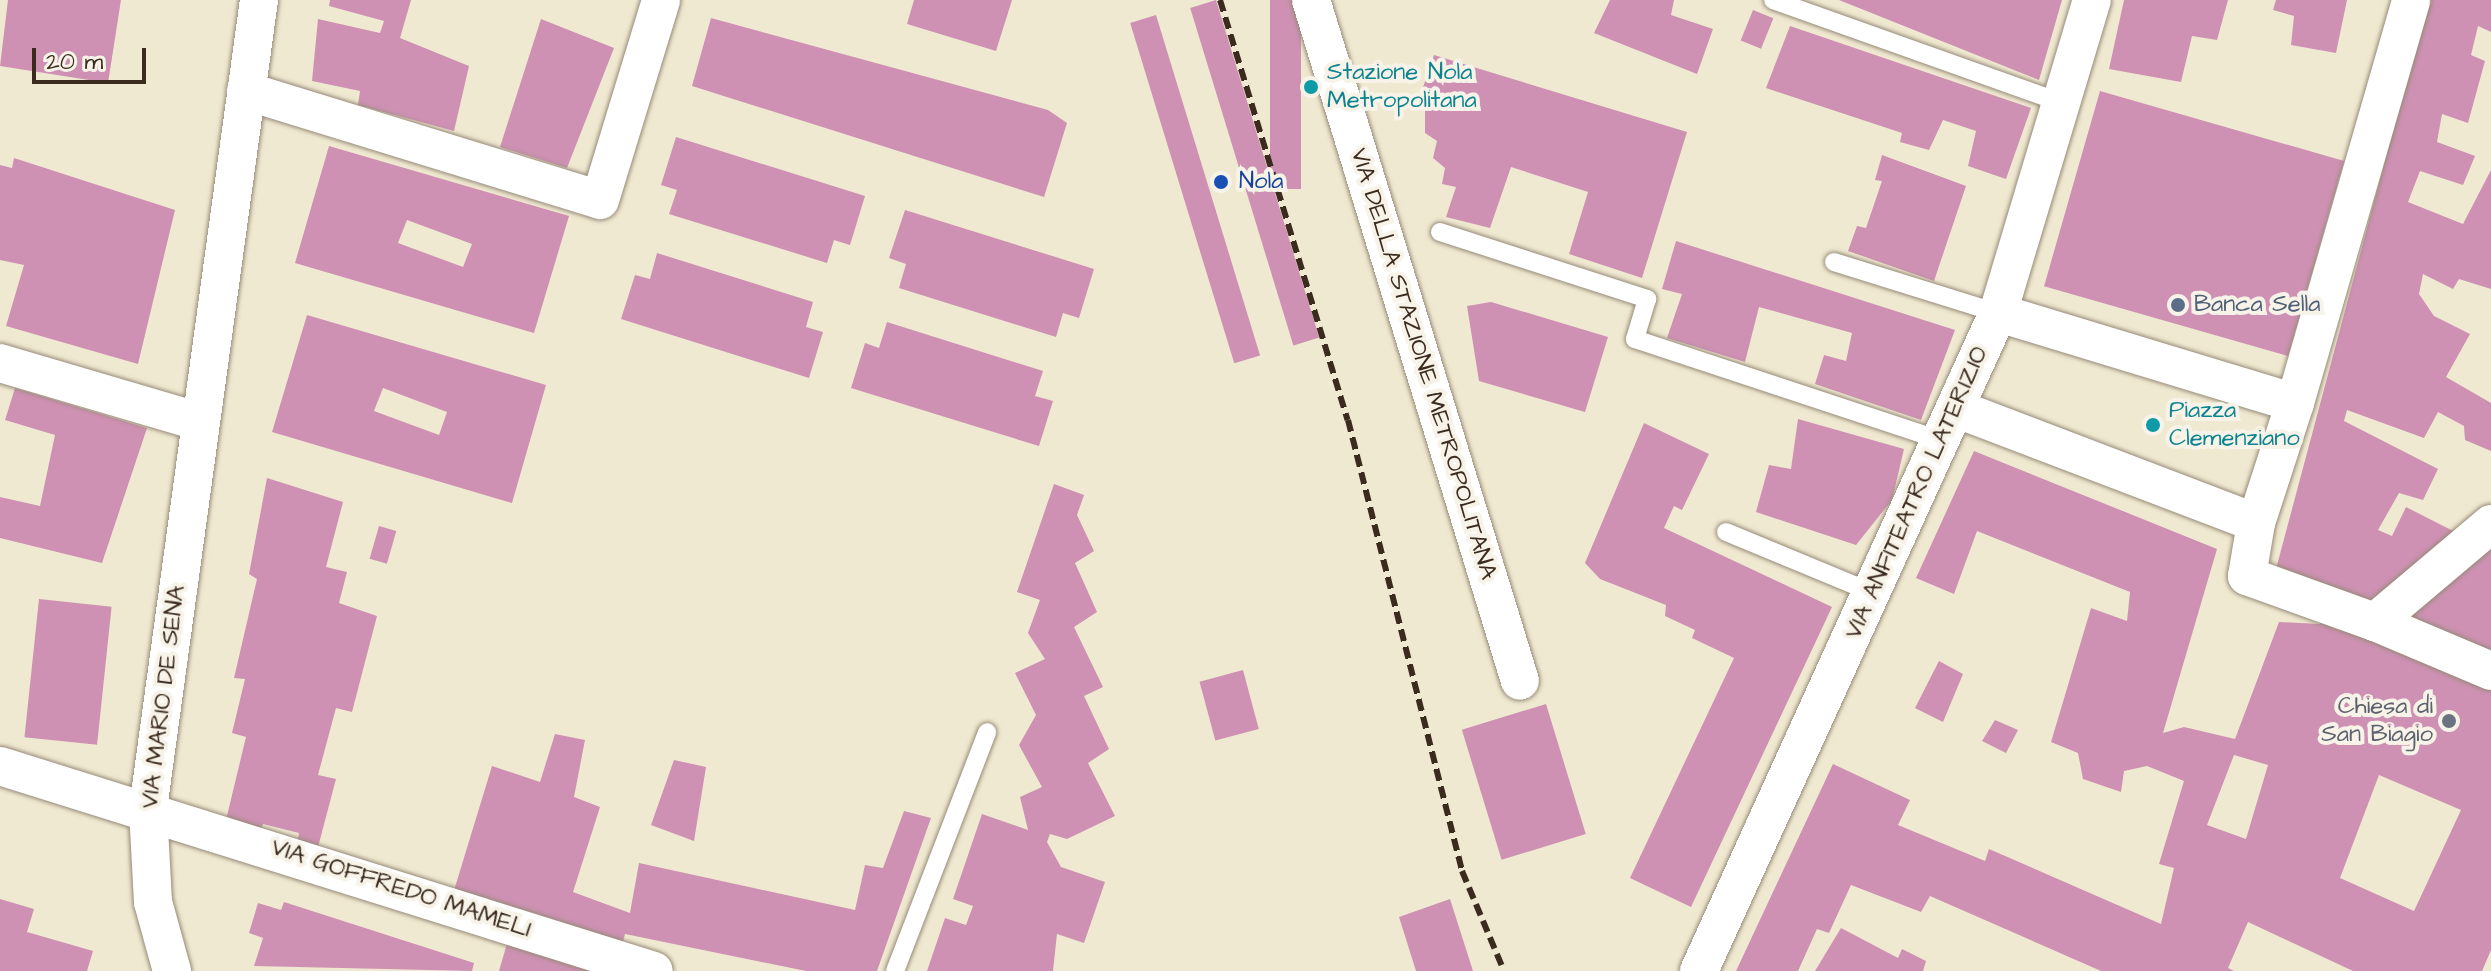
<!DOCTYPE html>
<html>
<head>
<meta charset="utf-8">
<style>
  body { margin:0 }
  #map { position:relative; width:2491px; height:971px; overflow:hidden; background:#f0e9d1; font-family:"Architects Daughter",sans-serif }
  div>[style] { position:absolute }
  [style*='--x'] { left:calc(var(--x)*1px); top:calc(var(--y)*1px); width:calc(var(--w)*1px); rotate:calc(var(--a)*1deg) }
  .building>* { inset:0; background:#ce91b3; transform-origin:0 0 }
  .roads { filter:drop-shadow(0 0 2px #968a78) drop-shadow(0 0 2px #968a78) }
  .lane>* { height:18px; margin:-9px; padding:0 9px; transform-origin:9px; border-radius:9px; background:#fff }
  .street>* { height:38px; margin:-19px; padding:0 19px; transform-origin:19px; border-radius:19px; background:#fff }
  .rail>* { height:6px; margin-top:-3px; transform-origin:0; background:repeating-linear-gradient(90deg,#3b2a1e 0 12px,transparent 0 18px) }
  .dots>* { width:22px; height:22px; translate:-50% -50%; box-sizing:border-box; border:4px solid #f7f3e8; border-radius:50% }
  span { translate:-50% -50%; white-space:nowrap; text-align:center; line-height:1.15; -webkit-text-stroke:8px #f7f3e8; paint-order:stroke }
  .culture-label { font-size:24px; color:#0d838f }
  .left { translate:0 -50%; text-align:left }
  .transit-label { font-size:24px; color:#164399 }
  .service-label { font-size:24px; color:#4e5e75 }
  .street-label { font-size:24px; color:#3b2a1e }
  .worship-label { font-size:24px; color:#5b616d }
  .right { translate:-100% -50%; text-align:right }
  .scale { position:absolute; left:32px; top:48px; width:114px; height:36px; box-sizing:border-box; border:4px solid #3b2a1e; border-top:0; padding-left:10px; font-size:24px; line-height:28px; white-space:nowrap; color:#3b2a1e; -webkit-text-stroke:6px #f7f3e8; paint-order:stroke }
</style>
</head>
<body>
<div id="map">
  <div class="building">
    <div style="clip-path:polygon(8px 0,121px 0,108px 83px,0 66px)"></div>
    <div style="clip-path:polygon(330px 0,411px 0,400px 38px,469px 66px,454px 131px,358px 105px,360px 91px,312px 81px,318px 19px,380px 33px,384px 21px,329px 6px)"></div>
    <div style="clip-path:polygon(914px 0,1012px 0,996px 51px,907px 24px)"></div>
    <div style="left:1216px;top:0;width:353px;height:27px;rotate:73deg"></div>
    <div style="left:1270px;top:0;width:31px;height:189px"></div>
    <div style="clip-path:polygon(1610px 0,1674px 0,1671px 15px,1713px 29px,1697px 74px,1594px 33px)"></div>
    <div style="clip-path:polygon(1839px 0,2062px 0,2039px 80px)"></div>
    <div style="clip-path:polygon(2124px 0,2228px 0,2217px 40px,2192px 36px,2181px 82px,2109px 69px)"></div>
    <div style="clip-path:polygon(2276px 0,2347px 0,2336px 53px,2291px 45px,2294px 16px,2273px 10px)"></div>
    <div style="clip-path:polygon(2428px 0,2491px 0,2491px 32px,2478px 26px,2471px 55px,2485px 61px,2468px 123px,2442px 114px,2437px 142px,2475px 156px,2463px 185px,2420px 171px,2408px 202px,2463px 224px,2491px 170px,2491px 289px,2459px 279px,2453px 289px,2423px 274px,2419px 294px,2434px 316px,2470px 334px,2446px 377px,2491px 403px,2491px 451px,2465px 440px,2464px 426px,2438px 412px,2424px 438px,2347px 410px,2344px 421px,2438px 469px,2423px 500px,2399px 493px,2378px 530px,2392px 536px,2406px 507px,2463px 536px,2375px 613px,2276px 569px)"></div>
    <div style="left:1753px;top:10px;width:22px;height:33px;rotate:22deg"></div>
    <div style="left:1156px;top:15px;width:356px;height:27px;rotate:73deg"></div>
    <div style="clip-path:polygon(711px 18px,1048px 110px,1067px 123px,1044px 197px,692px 86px)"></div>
    <div style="clip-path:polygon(541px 19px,614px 48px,567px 168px,500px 147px)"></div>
    <div style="clip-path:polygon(1790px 26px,2031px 108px,2006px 179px,1968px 166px,1976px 131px,1943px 120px,1929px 150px,1900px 142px,1902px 133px,1766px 88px)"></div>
    <div style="clip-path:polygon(1434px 55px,1687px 132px,1642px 278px,1569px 254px,1588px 192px,1511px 167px,1490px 228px,1446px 217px,1456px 187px,1442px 184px,1445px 168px,1433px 158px,1437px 141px,1425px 133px,1425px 106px,1417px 105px)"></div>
    <div style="left:2100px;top:91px;width:254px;height:203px;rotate:16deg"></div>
    <div style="clip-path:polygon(676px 137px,865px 196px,850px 245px,834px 240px,827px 263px,669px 214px,677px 190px,661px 185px)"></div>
    <div style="clip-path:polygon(evenodd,329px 146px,569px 216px,534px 333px,295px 263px,329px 146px,407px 220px,472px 244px,463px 267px,398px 243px,407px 220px)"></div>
    <div style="clip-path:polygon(1882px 155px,1966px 186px,1934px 281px,1848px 251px,1857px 226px,1866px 228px,1882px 181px,1875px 180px)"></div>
    <div style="clip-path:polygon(14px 158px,175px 210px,138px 364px,6px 326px,24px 265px,0 260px,0 165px,12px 168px)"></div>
    <div style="clip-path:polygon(905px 210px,1094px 269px,1079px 318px,1063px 313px,1056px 337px,899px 288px,906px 264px,889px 258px)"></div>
    <div style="clip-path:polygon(1676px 241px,1955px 330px,1921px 420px,1815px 384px,1824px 355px,1846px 361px,1852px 333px,1759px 307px,1745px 362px,1667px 338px,1682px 294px,1662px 289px)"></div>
    <div style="clip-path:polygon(657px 253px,813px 302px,806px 327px,823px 332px,809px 378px,621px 319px,635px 275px,650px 279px)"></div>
    <div style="clip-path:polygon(1491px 302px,1608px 337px,1585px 412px,1479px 381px,1467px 306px)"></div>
    <div style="clip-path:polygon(evenodd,307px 315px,546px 385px,512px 503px,272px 432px,307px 315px,383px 388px,447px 412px,439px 435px,374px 411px,383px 388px)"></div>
    <div style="clip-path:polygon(887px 322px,1043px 371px,1035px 396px,1053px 401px,1039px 446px,851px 388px,865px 343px,879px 348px)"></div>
    <div style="clip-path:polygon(15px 388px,147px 428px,102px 563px,0 538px,0 497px,40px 506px,55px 435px,5px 420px)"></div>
    <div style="clip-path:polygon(1798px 419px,1904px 449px,1892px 500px,1856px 545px,1756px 512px,1769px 465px,1791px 469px)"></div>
    <div style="clip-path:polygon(1644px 423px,1709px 454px,1682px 510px,1674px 506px,1664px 528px,1832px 607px,1691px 907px,1630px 878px,1734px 658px,1692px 638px,1695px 630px,1665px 616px,1666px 605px,1600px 579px,1585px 563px)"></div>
    <div style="clip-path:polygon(evenodd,1974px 451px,2217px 549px,2163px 733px,2184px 727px,2235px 739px,2279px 622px,2320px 624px,2325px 612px,2491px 681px,2491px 950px,2482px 971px,2353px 971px,2248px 922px,2228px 968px,2234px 971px,2101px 971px,1930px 896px,1921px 912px,1851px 885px,1829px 933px,1817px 929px,1798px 971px,1736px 971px,1833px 764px,1910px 800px,1898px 825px,1985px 861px,1989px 849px,2161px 924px,2174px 868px,2159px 864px,2184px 781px,2147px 766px,2124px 771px,2121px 792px,2083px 779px,2078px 753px,2051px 742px,2091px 608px,2127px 621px,2130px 592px,1977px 531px,1954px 594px,1916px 578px,1974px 451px,2234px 755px,2268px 765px,2246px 839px,2207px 825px,2234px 755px,1974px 451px,2379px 775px,2461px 810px,2414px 911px,2340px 878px,2379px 775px)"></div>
    <div style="clip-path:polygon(267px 478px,343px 502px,326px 567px,347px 572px,339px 603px,377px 616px,352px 712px,336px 708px,318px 775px,336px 779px,317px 851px,297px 845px,299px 833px,263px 824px,260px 832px,226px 820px,246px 737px,232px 733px,245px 679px,234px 678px,257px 579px,249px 574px)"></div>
    <div style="clip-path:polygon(1054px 484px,1084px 495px,1077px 515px,1094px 551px,1075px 563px,1097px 612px,1074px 627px,1103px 687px,1084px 696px,1109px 749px,1088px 763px,1115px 816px,1067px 839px,1050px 834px,1047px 842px,1061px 867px,1105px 882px,1084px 943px,1057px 934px,1053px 971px,927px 971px,945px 918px,966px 925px,973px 906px,953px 899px,982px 814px,1028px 830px,1020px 797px,1042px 787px,1019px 745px,1036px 715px,1015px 673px,1045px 659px,1028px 633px,1040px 600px,1017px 592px)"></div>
    <div style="left:379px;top:526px;width:18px;height:34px;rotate:16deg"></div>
    <div style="clip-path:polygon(2491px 544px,2491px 664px,2412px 633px,2411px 608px)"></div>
    <div style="left:39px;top:599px;width:73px;height:139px;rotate:6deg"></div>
    <div style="clip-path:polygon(1939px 661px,1963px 674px,1943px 722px,1915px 708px)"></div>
    <div style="left:1243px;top:670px;width:61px;height:45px;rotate:75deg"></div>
    <div style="left:1546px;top:704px;width:136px;height:88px;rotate:73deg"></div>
    <div style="clip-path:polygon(1995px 720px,2018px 730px,2006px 753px,1982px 741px)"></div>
    <div style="clip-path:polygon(555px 734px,585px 740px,574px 797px,600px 807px,573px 892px,630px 913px,639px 863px,855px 910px,865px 865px,883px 868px,904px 811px,931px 818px,877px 971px,806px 971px,625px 934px,621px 949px,452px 897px,492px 766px,540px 782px)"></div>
    <div style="clip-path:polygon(674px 760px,706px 767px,694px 841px,651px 825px)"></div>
    <div style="clip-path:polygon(0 899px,34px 909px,27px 932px,93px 951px,87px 971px,0 971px)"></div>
    <div style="clip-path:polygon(1450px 899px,1473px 971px,1416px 971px,1399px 917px)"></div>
    <div style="clip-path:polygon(284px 902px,474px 963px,472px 971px,254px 966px,263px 938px,249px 933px,258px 903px,281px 910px)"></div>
    <div style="clip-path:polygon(1841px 928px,1898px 958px,1902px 949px,1926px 961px,1923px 971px,1815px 971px)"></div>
    <div style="clip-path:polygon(508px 940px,599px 971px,499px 971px)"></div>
  </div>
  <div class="roads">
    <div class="lane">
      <div style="--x:1773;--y:0;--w:310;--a:19.6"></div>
      <div style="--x:1440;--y:232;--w:218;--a:17.9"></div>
      <div style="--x:1647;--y:299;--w:42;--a:106.7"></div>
      <div style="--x:1635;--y:339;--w:322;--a:18.3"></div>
      <div style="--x:1834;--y:262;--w:172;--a:17.3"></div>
      <div style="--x:1726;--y:532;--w:159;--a:22.5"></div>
      <div style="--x:895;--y:971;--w:256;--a:-68.9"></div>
    </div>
    <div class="street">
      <div style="--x:1311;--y:0;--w:712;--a:72.94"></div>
      <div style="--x:246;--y:91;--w:370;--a:17.1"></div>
      <div style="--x:600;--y:200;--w:209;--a:-73"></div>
      <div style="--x:0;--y:363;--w:209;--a:16.4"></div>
      <div style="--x:2295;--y:403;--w:419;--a:-73.9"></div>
      <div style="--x:1955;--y:408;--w:322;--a:20.9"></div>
      <div style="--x:2256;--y:523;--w:126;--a:-72"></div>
      <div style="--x:2295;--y:403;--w:310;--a:-163.1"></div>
      <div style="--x:2256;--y:523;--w:54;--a:99.6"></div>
      <div style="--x:2247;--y:576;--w:136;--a:19.8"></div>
      <div style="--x:2375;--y:622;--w:152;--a:-40.2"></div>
      <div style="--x:2375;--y:622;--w:126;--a:22.9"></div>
      <div style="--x:0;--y:766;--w:685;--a:17.4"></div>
      <div style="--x:172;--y:971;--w:72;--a:-105.4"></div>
      <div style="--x:153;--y:902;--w:93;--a:-93.1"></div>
      <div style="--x:148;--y:809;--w:817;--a:-82.19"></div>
      <div style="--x:1699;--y:971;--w:723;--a:-65.56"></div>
      <div style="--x:1998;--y:313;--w:327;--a:-73.3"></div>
    </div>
  </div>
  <div class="rail">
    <div style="--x:1220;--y:0;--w:439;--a:73.1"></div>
    <div style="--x:1348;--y:420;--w:465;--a:75.8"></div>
    <div style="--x:1462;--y:871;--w:108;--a:67.2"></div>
  </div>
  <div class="dots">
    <div style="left:1311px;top:87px;background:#0f9aa8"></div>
    <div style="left:1221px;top:182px;background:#1a4fb4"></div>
    <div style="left:2178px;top:305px;background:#5c6f8a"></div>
    <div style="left:2153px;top:425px;background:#0f9aa8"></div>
    <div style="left:2449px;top:721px;background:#6b7280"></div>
  </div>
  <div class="culture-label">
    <span class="left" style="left:1327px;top:87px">Stazione Nola<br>Metropolitana</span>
    <span class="left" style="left:2169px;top:425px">Piazza<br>Clemenziano</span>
  </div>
  <div class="transit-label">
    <span class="left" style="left:1239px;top:182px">Nola</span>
  </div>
  <div class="service-label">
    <span class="left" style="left:2194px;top:305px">Banca Sella</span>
  </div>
  <div class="street-label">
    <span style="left:1423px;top:364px;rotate:73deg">VIA DELLA STAZIONE METROPOLITANA</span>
    <span style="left:1917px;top:493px;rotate:-66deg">VIA ANFITEATRO LATERIZIO</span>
    <span style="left:164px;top:697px;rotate:-83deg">VIA MARIO DE SENA</span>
    <span style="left:401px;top:889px;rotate:18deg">VIA GOFFREDO MAMELI</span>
  </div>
  <div class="worship-label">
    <span class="right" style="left:2433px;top:721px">Chiesa di<br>San Biagio</span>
  </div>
  <div class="scale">20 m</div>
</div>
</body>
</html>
